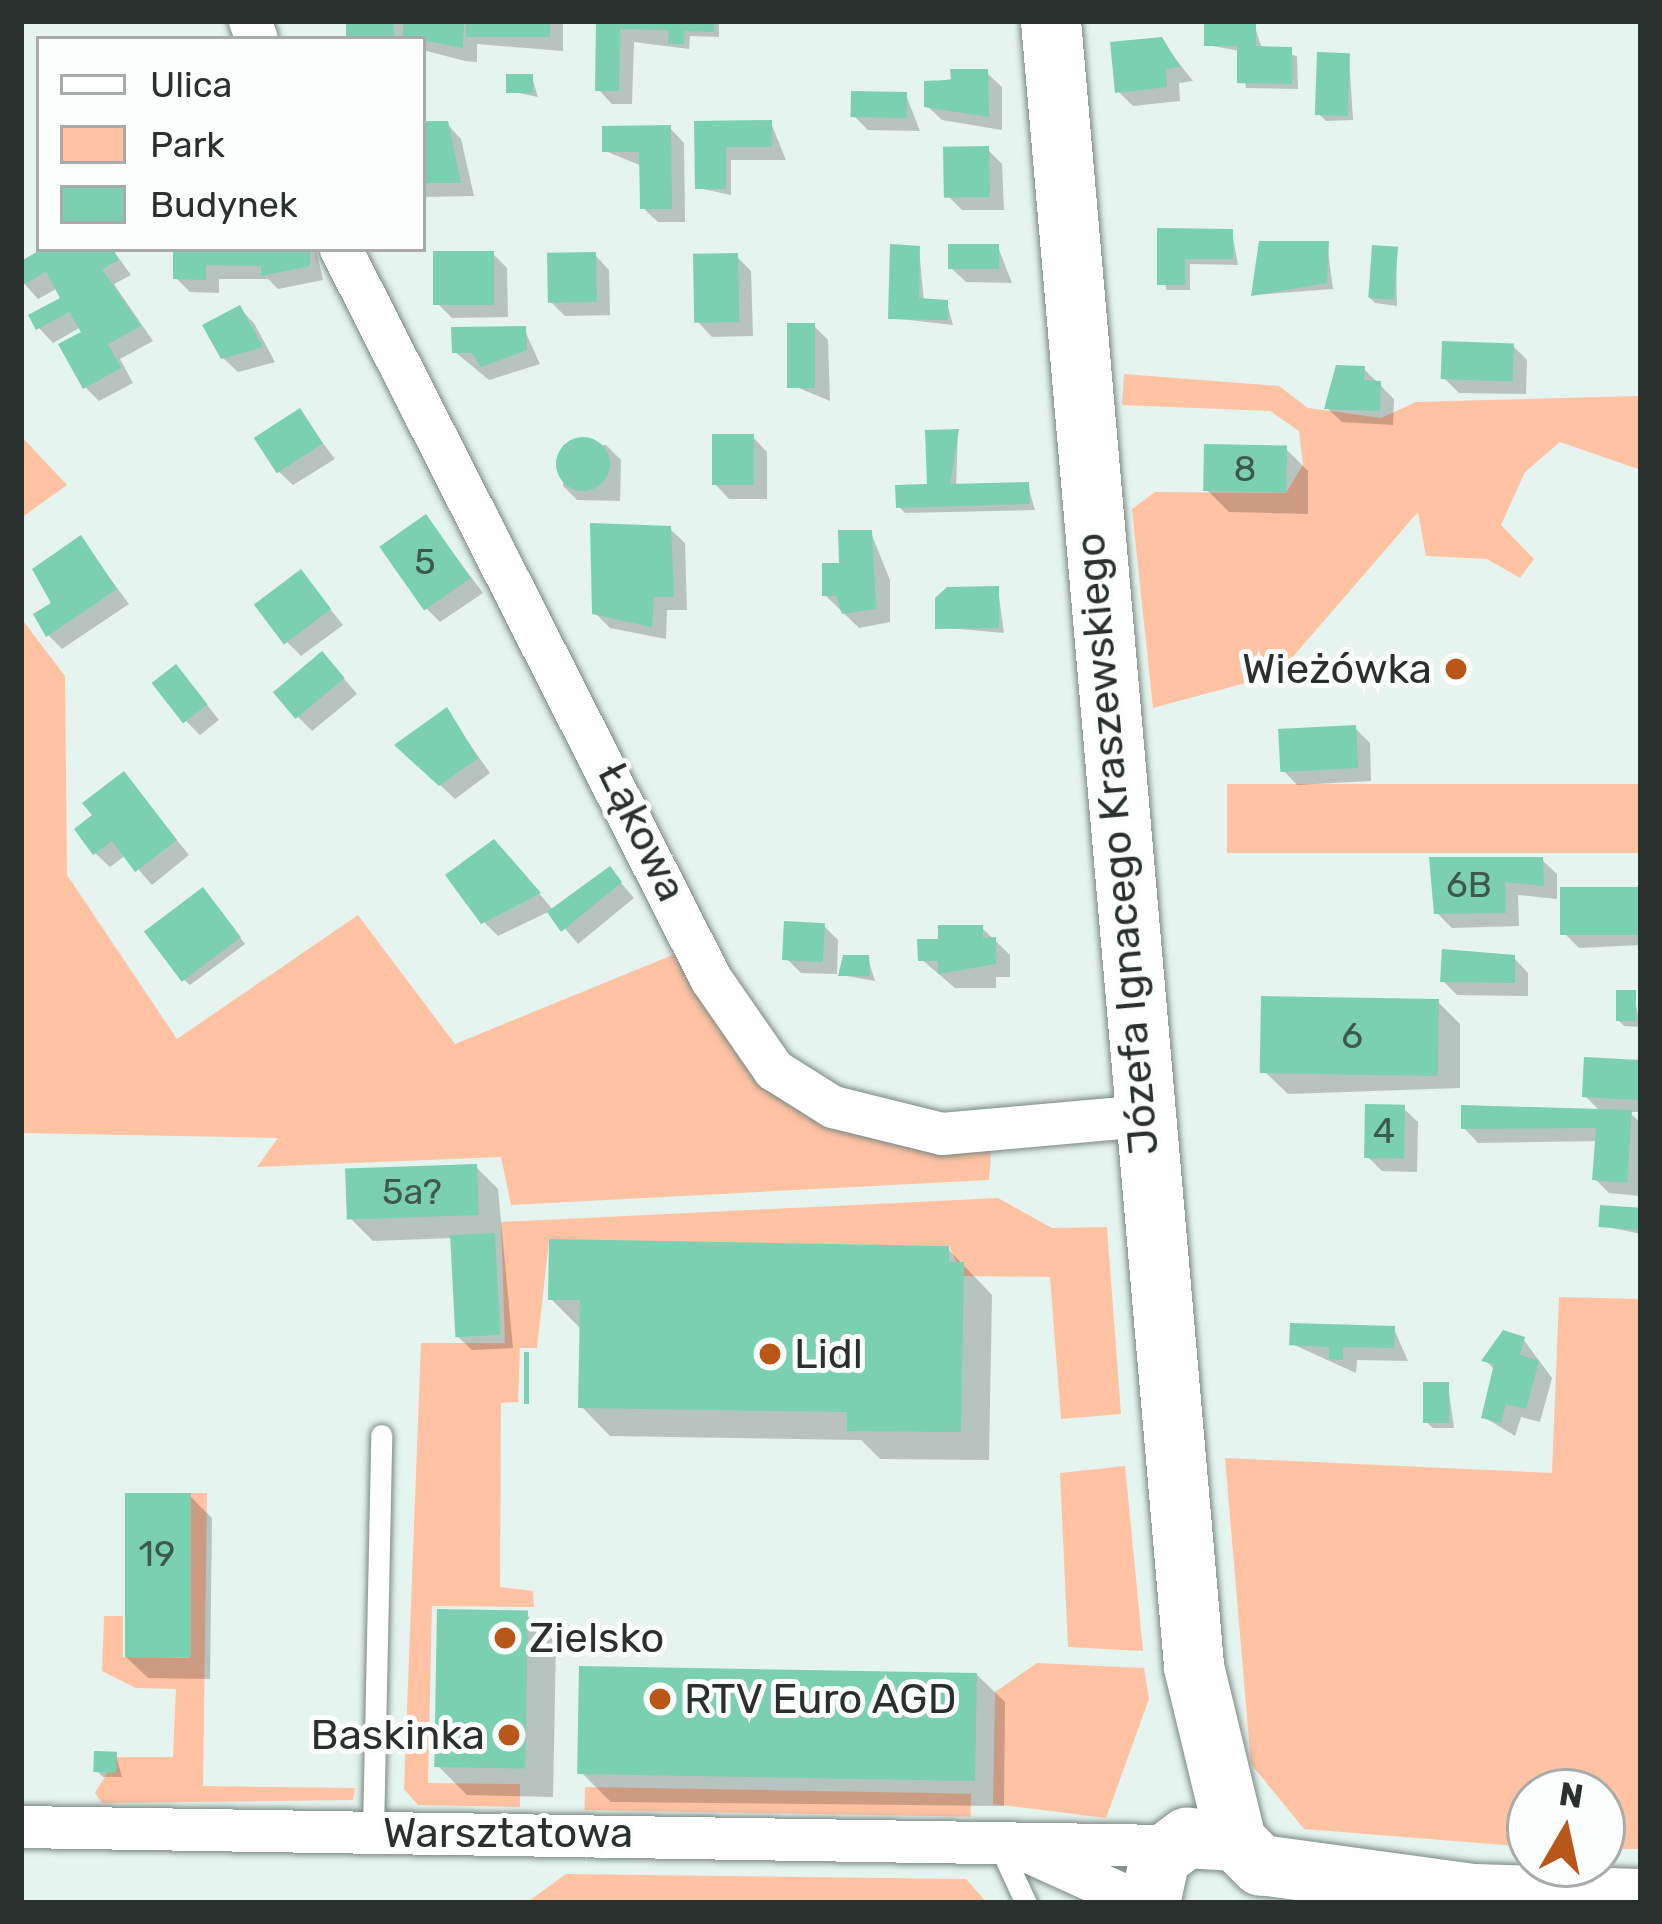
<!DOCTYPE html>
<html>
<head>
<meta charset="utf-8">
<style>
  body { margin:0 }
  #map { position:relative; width:1662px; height:1924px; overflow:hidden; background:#e5f4ee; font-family:Rubik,sans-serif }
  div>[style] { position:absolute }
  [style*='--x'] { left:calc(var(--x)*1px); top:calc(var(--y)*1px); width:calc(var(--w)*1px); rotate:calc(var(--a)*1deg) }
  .green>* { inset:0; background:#ffc2a3; transform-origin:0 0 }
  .shadow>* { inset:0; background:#0003 }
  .building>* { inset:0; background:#7ad0b1; transform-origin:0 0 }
  .round { border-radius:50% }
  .roads { filter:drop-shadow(0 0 3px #7a8882) drop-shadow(0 0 3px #7a8882) }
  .lane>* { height:21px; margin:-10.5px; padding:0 10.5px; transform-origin:10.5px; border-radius:10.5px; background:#fff }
  .street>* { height:42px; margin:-21px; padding:0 21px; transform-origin:21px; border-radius:21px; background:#fff }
  .secondary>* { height:60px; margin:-30px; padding:0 30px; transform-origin:30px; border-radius:30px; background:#fff }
  .dots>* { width:33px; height:33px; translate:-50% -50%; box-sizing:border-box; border:6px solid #fbfefd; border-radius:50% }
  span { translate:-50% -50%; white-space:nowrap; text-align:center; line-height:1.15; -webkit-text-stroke:10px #fbfefd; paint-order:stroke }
  .number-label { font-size:36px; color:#3e584e }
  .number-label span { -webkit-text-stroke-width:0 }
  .poi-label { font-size:42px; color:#2a302d }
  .right { translate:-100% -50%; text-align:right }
  .left { translate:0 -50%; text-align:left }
  .street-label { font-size:42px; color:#2a302d }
  .frame { position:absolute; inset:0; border:24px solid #2a302d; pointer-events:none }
  .legend { position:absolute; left:36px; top:36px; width:390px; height:216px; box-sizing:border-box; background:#fbfefd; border:3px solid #a7acaa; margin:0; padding:15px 21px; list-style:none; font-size:36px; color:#2a302d }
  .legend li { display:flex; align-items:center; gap:24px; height:60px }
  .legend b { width:60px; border:3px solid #a7acaa }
  .north { position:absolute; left:1506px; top:1768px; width:120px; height:120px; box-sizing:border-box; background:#fbfefd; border:3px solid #a7acaa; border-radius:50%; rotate:9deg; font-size:33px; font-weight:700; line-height:48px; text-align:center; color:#2a302d }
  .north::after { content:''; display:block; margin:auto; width:42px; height:54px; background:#b95719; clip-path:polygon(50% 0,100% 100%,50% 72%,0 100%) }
</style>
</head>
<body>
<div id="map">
  <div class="green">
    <div style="clip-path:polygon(1124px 374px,1279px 386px,1308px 408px,1381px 418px,1416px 402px,1641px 396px,1641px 470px,1560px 442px,1525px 472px,1501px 525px,1534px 559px,1520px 578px,1487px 559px,1426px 556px,1418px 512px,1278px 674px,1153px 708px,1132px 509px,1155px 492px,1286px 493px,1303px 465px,1299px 431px,1270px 411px,1122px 405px)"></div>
    <div style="clip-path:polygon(21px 436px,67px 485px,21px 518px)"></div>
    <div style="clip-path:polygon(21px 618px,65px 676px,67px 875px,177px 1039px,358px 915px,455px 1044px,697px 945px,774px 1070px,993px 1131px,989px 1180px,511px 1205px,501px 1157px,257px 1167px,278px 1138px,21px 1133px)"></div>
    <div style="left:1641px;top:784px;width:69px;height:414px;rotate:90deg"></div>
    <div style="clip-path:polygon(998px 1198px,1052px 1228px,1107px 1227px,1121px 1414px,1061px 1419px,1050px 1277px,963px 1276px,949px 1246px,549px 1240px,537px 1348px,520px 1348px,518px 1402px,501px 1403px,500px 1587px,533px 1591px,534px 1607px,432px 1606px,428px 1783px,520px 1784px,520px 1807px,418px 1805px,404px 1789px,421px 1343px,505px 1343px,501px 1222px)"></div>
    <div style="clip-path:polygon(1559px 1297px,1641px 1299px,1641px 1849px,1602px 1849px,1602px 1792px,1530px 1792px,1530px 1847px,1304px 1829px,1251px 1764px,1225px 1458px,1552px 1473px)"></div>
    <div style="clip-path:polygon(1125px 1466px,1143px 1651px,1068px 1647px,1060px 1473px)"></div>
    <div style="clip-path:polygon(191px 1493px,207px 1493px,203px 1786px,355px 1788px,353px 1800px,102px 1803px,95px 1793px,117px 1757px,173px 1757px,176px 1689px,136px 1688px,102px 1671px,104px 1616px,123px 1616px,123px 1657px,189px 1658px)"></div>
    <div style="clip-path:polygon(1037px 1663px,1144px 1668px,1149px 1699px,1106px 1818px,993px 1804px,995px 1692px)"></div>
    <div style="left:585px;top:1787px;width:386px;height:23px;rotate:1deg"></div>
    <div style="clip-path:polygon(566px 1874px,966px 1879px,987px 1903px,526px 1903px)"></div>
  </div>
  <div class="shadow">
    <div style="clip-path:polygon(349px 21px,563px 21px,563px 51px,477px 44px,477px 62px,465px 61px,423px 50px,423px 39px,349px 39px)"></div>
    <div style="clip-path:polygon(599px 21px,719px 21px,719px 37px,690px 36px,689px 49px,634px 42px,632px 104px,612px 104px,598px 89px)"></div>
    <div style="clip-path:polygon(1255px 27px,1262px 49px,1297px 56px,1298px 89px,1246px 88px,1240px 51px,1207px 45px)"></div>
    <div style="clip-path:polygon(1161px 40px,1193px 81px,1179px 83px,1180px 101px,1133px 106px,1118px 91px)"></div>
    <div style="clip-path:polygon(1349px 56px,1353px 120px,1326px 121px,1319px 114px)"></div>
    <div style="clip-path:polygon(987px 73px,1002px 87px,1002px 130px,942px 120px,927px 106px,927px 83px)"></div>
    <div style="clip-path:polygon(532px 77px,538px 97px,509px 91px)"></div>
    <div style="clip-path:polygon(906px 95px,920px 131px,868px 130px,853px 115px)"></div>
    <div style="clip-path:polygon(771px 123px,786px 160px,731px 160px,731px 195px,698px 188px,697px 124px)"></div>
    <div style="clip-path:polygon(423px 124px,447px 124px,461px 139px,474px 196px,423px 197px)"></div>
    <div style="clip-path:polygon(670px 128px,684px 143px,685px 222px,658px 222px,643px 208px,642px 166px,605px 151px)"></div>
    <div style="clip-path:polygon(987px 149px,1002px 164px,1004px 210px,962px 210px,948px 196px)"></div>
    <div style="clip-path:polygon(1160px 232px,1232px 232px,1238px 265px,1190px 264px,1190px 290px,1166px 290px)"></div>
    <div style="clip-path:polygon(1327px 244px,1333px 289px,1254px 295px)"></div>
    <div style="clip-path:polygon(998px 247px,1012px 283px,966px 282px,951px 268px)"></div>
    <div style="clip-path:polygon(52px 249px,112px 249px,131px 275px,114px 284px,153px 341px,120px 359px,133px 383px,99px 401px,85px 387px,81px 327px,53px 343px,39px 328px,64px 299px,58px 288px,38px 299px,21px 280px,21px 264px)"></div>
    <div style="clip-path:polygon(176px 249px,316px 249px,323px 280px,278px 289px,268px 279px,219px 279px,219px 293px,190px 292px,176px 278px)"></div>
    <div style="clip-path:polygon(919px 249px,924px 302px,947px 303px,953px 325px,891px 318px)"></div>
    <div style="clip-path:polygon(1396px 250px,1397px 306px,1375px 303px,1369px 297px)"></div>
    <div style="clip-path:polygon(493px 254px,507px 268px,508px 317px,452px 318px,437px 303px)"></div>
    <div style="clip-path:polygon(595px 255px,609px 270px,610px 315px,565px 316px,551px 302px)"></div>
    <div style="clip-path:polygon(736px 256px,751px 271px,753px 336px,712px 337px,698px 322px)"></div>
    <div style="clip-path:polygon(239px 308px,254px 323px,275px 362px,238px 372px,223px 358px)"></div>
    <div style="clip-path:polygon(814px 326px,828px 340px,830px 401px,794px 386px)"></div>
    <div style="clip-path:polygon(524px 329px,540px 364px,489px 380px,455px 352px)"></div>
    <div style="clip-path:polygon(1513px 346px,1527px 360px,1526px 394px,1459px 393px,1444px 378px)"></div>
    <div style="clip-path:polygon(1364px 369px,1394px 399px,1393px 425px,1342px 422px,1327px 408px)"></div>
    <div style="clip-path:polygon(299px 412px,335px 459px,293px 485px,278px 471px)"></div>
    <div style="clip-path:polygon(958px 432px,956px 487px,1028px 485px,1035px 510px,905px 513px,899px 507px,930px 487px)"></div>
    <div style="clip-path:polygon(753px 437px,767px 452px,767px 499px,729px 499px,715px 484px)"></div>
    <div style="clip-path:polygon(563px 445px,606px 445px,621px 460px,620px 501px,577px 500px,563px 486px)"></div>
    <div style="clip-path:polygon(1286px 449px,1308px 471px,1308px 514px,1229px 512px,1207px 490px)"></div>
    <div style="clip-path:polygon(426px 517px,483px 593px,440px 622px,426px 608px)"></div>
    <div style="clip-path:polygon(670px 529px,685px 543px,687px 610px,667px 610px,666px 639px,610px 628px,595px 613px)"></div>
    <div style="clip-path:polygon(871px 533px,890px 580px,890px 622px,859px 628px,825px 595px)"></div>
    <div style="clip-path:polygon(81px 539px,129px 604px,62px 649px,48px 635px)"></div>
    <div style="clip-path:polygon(301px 573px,343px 625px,301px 656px,287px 642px)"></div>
    <div style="clip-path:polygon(998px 589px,1004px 633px,938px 627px)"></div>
    <div style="clip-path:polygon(336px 669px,357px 694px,312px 731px,298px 717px)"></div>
    <div style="clip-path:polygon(190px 683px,219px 720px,200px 735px,186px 721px)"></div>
    <div style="clip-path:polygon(446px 711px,490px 773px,455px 799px,413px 760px)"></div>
    <div style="clip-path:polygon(1355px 728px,1370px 743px,1371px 781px,1297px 785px,1283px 770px)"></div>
    <div style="clip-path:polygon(124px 775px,189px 855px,152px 885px,126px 855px,110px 867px,95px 853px,96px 816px)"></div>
    <div style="clip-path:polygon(508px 857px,554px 911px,610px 870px,634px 898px,578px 944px,550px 911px,498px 936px,484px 922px)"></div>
    <div style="clip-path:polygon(1542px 860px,1557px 874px,1557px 899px,1518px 895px,1519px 926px,1452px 928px,1437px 913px)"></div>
    <div style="clip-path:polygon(1641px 891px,1641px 945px,1579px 948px,1565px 934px)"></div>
    <div style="clip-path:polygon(209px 897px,245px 944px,190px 985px,183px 979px)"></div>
    <div style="clip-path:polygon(824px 926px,838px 940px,837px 974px,801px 973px,786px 958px)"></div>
    <div style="clip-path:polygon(982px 928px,1010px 955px,1010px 977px,996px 977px,996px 988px,955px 988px,921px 959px)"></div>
    <div style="clip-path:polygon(868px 958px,875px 981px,841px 975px)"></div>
    <div style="clip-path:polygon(1514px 958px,1528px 973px,1528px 996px,1457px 995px,1443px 981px)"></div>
    <div style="clip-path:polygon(1634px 993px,1640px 1027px,1624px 1026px,1618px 1020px)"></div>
    <div style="clip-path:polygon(1438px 1002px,1460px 1024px,1460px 1088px,1288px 1094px,1265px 1072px)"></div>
    <div style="clip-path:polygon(1641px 1063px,1641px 1112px,1629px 1112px,1641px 1123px,1640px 1196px,1609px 1193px,1595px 1179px,1598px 1141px,1478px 1143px,1464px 1128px,1601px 1112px,1585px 1096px)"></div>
    <div style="clip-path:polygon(1403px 1108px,1418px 1122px,1417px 1172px,1382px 1171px,1367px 1156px)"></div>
    <div style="clip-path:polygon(476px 1167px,498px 1189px,513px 1348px,472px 1350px,457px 1336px,453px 1238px,373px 1241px,351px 1219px)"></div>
    <div style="clip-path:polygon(1641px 1211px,1641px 1234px,1602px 1226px)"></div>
    <div style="clip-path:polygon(948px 1249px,992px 1295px,989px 1460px,880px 1459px,861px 1440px,610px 1436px,581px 1406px,582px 1330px,551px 1299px)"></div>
    <div style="clip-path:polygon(1394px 1329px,1408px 1361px,1357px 1360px,1356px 1373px,1292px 1344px)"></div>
    <div style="clip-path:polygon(1523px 1339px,1552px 1378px,1540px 1422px,1521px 1417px,1515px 1436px,1484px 1417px,1495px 1370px,1485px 1360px)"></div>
    <div style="clip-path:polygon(1448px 1385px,1454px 1428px,1433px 1428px,1426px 1422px)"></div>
    <div style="clip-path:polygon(190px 1496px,212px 1518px,210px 1679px,148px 1678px,125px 1656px)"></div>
    <div style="clip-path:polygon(526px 1614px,556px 1643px,553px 1797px,467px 1795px,438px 1766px)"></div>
    <div style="clip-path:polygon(975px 1673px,1005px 1702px,1004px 1806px,611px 1802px,582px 1773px)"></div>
    <div style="clip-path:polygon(116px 1755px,122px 1777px,103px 1777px,96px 1770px)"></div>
  </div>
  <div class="building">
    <div style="left:346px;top:21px;width:48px;height:18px"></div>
    <div style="clip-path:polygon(403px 21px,464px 21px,463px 48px,403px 36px)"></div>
    <div style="left:466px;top:21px;width:84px;height:16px"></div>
    <div style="clip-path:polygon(596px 21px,714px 21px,714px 32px,684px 31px,684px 44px,668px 44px,669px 30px,620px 29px,619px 91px,595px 91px)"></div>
    <div style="clip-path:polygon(1204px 23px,1256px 24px,1256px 46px,1292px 47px,1292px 84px,1237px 83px,1237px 46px,1204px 46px)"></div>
    <div style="clip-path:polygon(1162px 37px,1180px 67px,1166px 69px,1167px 87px,1115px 93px,1110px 42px)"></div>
    <div style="left:1317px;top:52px;width:33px;height:63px;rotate:2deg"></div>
    <div style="clip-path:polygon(950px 69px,988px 69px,989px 117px,924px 107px,924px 81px,951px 80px)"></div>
    <div style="left:506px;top:74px;width:27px;height:19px"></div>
    <div style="left:851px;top:91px;width:56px;height:26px;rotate:1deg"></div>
    <div style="clip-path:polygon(772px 120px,772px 147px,726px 147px,726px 189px,695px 189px,694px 121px)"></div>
    <div style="clip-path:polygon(423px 121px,448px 121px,461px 183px,423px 183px)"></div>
    <div style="clip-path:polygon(671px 125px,672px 209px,640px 209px,639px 152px,602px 152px,602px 126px)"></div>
    <div style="left:989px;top:146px;width:51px;height:46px;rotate:89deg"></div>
    <div style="clip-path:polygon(1157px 228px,1233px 229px,1233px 259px,1185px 259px,1185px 285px,1157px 285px)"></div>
    <div style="clip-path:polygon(1259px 241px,1329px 241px,1327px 283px,1251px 296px)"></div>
    <div style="clip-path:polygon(890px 244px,920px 246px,919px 298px,948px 300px,948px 320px,888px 319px)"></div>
    <div style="left:948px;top:244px;width:51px;height:25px"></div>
    <div style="left:1372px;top:245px;width:26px;height:53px;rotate:4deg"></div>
    <div style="clip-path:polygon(42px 249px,113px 249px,119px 260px,102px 269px,141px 326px,108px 344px,121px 368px,83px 389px,58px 344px,81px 332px,69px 312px,36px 330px,28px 315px,60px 298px,46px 272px,21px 286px,21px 261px)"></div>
    <div style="clip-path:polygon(173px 249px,310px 249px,310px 266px,261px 276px,261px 266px,206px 265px,206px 280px,173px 279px)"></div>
    <div style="left:433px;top:251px;width:61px;height:54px"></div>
    <div style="left:596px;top:252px;width:50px;height:49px;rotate:89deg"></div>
    <div style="left:738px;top:253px;width:69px;height:45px;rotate:89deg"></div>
    <div style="clip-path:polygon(240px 305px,263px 347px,221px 359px,202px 325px)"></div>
    <div style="left:787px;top:323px;width:28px;height:65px"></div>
    <div style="clip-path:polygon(526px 326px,527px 350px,481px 367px,472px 353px,452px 353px,451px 327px)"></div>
    <div style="left:1442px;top:341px;width:72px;height:38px;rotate:2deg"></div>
    <div style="clip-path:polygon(1336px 365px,1365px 366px,1364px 380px,1381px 381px,1380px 411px,1324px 409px)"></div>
    <div style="left:300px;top:408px;width:42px;height:55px;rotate:57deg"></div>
    <div style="clip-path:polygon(959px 429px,950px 484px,1029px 482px,1030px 504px,896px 508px,895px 485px,927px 484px,925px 430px)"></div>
    <div style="left:712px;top:434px;width:42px;height:51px"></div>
    <div class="round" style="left:556px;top:437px;width:54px;height:54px"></div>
    <div style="left:1204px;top:444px;width:83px;height:47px;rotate:1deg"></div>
    <div style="left:426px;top:514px;width:78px;height:57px;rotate:55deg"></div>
    <div style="clip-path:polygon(590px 523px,671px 526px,674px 597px,654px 597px,652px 627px,592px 614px)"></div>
    <div style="clip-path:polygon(838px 530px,872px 530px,876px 609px,842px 614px,836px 596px,822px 596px,822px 563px,839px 563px)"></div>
    <div style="clip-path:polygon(81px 535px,117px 589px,46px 637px,33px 614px,51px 603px,32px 569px)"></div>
    <div style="left:301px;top:569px;width:50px;height:59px;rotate:53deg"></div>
    <div style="clip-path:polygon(999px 586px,999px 628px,935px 629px,935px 598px,947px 587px)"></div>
    <div style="left:322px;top:651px;width:35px;height:64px;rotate:50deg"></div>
    <div style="left:176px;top:664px;width:51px;height:31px;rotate:52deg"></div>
    <div style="clip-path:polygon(447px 707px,478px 758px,439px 786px,394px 745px)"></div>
    <div style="left:1356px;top:725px;width:43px;height:78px;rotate:87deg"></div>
    <div style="clip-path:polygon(124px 771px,177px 840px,135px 872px,112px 841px,93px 855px,74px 829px,92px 815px,82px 803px)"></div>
    <div style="clip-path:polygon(494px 839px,541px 893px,481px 924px,445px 875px)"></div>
    <div style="clip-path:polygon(1429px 857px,1543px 857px,1544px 886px,1505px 882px,1506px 913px,1434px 914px)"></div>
    <div style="clip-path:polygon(610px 866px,622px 882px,561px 932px,547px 912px)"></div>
    <div style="left:203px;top:887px;width:63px;height:74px;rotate:53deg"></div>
    <div style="left:1560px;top:887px;width:81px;height:48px"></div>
    <div style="left:784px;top:921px;width:41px;height:39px;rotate:3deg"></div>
    <div style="clip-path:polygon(938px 925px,983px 925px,983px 938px,996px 937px,996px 964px,938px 974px,938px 961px,918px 961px,917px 939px,938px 939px)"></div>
    <div style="clip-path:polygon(1442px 949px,1515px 955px,1515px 983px,1440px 982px)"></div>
    <div style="clip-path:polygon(843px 955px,869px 955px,870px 976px,838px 976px)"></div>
    <div style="left:1616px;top:990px;width:20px;height:31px"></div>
    <div style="left:1261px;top:996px;width:178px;height:77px;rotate:1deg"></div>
    <div style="left:1584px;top:1057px;width:57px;height:40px;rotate:3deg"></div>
    <div style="left:1365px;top:1104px;width:40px;height:54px;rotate:1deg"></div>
    <div style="clip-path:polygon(1461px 1105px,1632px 1110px,1627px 1183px,1592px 1180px,1596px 1128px,1461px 1129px)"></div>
    <div style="left:477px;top:1164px;width:51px;height:132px;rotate:88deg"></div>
    <div style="left:1600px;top:1205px;width:41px;height:22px;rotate:4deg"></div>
    <div style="left:495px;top:1233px;width:102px;height:45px;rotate:87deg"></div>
    <div style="clip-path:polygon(549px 1239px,949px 1246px,949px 1262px,964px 1262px,961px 1432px,847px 1431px,847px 1412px,578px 1408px,580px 1300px,548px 1300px)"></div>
    <div style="clip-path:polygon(1290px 1323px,1395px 1326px,1394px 1348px,1343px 1347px,1343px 1360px,1329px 1359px,1329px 1347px,1289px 1345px)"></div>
    <div style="clip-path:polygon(1503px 1330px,1525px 1337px,1520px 1355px,1539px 1361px,1526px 1409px,1506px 1404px,1501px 1423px,1481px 1418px,1494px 1364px,1481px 1361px)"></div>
    <div style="left:524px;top:1352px;width:5px;height:52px"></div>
    <div style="left:1449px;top:1382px;width:41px;height:26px;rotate:90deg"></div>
    <div style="left:125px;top:1493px;width:66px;height:164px"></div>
    <div style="left:437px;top:1609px;width:91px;height:158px;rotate:1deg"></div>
    <div style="left:579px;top:1666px;width:398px;height:108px;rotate:1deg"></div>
    <div style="left:94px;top:1751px;width:23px;height:21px;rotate:2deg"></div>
  </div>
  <div class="roads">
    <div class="lane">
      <div style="--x:373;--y:1832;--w:397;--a:-88.8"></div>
      <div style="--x:998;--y:1843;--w:66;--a:65"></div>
    </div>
    <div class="street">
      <div style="--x:250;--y:21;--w:19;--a:69"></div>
      <div style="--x:341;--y:249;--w:818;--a:63.12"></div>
      <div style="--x:711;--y:979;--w:111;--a:55.3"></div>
      <div style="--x:774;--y:1070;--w:70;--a:32.1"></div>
      <div style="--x:833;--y:1107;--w:112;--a:13.9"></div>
      <div style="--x:942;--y:1134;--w:202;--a:-5.1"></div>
      <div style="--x:21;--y:1827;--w:1151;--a:0.95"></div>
      <div style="--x:1018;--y:1847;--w:135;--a:24.5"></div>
    </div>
    <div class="secondary">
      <div style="--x:1051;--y:21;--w:1652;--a:85.03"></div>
      <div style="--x:1194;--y:1667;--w:179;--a:76.4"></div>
      <div style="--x:1261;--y:1865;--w:214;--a:7.8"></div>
      <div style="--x:1473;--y:1894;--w:168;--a:1.7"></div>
      <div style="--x:1150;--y:1903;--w:46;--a:-77.5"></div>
      <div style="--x:1160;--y:1858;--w:34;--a:-37"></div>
      <div style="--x:1187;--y:1838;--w:49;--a:3.5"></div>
      <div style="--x:1236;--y:1841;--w:35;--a:45"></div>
    </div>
  </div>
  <div class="dots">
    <div style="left:1456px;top:669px;background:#b95719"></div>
    <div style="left:770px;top:1354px;background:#b95719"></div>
    <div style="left:505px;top:1638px;background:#b95719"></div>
    <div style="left:660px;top:1699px;background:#b95719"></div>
    <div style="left:509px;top:1735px;background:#b95719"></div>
  </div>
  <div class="number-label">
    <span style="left:1245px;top:469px">8</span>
    <span style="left:425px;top:562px">5</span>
    <span style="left:1469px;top:885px">6B</span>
    <span style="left:1352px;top:1036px">6</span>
    <span style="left:1384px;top:1131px">4</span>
    <span style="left:412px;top:1192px">5a?</span>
    <span style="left:157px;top:1554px">19</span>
  </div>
  <div class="poi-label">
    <span class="right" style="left:1432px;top:669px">Wieżówka</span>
    <span class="left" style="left:794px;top:1354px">Lidl</span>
    <span class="left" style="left:529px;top:1638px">Zielsko</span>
    <span class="left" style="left:684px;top:1699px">RTV Euro AGD</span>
    <span class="right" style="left:485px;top:1735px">Baskinka</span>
  </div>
  <div class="street-label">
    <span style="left:642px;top:832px;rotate:64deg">Łąkowa</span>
    <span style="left:1117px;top:844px;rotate:-95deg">Józefa Ignacego Kraszewskiego</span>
    <span style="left:508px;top:1833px">Warsztatowa</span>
  </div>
  <div class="frame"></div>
  <ul class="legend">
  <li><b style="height:15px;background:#fff"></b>Ulica</li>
  <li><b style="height:33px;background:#ffc2a3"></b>Park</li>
  <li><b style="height:33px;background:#7ad0b1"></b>Budynek</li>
  </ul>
  <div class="north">N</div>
</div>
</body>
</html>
